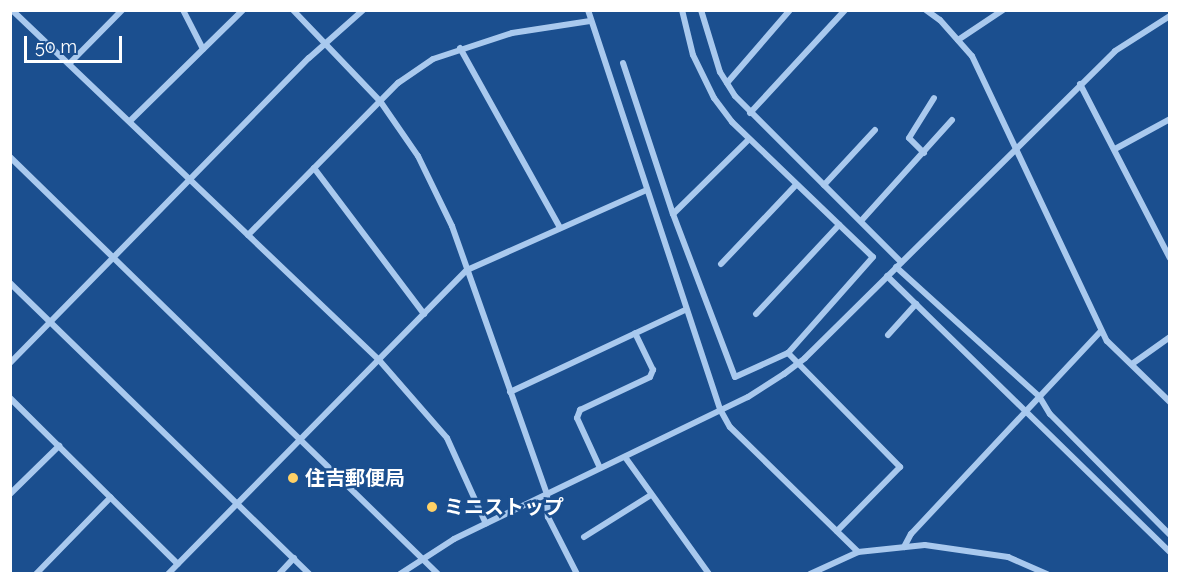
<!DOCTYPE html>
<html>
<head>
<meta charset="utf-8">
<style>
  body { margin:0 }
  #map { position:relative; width:1180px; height:584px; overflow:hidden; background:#1b4f8f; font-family:Raleway,"Noto Sans JP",sans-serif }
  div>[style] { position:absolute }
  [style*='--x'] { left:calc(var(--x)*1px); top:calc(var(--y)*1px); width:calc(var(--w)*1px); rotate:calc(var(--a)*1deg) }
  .street>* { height:6px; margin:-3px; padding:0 3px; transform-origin:3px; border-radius:3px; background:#a9c9ee }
  .dots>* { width:16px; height:16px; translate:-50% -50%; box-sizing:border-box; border:3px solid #1b4f8f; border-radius:50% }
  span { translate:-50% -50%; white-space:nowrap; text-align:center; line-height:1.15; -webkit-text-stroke:5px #1b4f8f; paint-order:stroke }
  .poi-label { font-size:20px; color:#fff; font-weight:700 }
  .left { translate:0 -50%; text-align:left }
  .frame { position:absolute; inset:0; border:12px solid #fff; pointer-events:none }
  .scale { position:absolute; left:24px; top:36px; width:98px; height:27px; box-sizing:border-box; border:3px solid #fff; border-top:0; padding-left:8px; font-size:18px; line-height:21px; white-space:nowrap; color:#fff; -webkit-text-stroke:4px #1b4f8f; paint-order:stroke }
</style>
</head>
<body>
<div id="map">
  <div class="street">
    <div style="--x:183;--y:10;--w:44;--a:62.9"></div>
    <div style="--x:293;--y:10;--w:126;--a:46.3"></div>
    <div style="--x:380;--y:101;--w:67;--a:55.4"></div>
    <div style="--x:418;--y:156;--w:78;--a:64.1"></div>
    <div style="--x:452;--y:226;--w:284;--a:70.5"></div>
    <div style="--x:547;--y:494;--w:23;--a:88"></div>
    <div style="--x:548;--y:517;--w:64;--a:63"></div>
    <div style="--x:588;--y:10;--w:422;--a:71.7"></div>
    <div style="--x:721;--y:411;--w:18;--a:61"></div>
    <div style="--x:730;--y:427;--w:179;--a:44.3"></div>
    <div style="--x:682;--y:10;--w:46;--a:76.3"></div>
    <div style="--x:693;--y:55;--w:48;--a:64"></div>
    <div style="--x:714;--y:98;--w:30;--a:53"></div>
    <div style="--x:732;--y:122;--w:195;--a:43.8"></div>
    <div style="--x:873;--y:257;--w:128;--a:131.5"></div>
    <div style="--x:788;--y:353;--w:160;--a:45.5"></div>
    <div style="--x:900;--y:467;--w:90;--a:134.5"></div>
    <div style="--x:701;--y:10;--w:65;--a:73"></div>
    <div style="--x:720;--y:72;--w:28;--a:58"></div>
    <div style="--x:735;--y:96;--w:235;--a:45"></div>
    <div style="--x:926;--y:10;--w:17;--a:36"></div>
    <div style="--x:940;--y:20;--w:48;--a:48.4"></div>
    <div style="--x:972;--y:56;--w:315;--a:64.7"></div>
    <div style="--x:1107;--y:341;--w:88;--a:44.1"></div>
    <div style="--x:13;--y:11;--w:506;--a:43.64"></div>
    <div style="--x:379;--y:360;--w:103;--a:48.9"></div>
    <div style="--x:447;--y:438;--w:94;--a:65.6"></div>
    <div style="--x:958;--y:40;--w:54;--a:-33.7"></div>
    <div style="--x:460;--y:48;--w:206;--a:60.9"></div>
    <div style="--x:623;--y:63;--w:159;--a:71.7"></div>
    <div style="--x:673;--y:214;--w:174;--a:69.2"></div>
    <div style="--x:735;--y:377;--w:58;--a:-24.4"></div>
    <div style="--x:69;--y:64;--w:76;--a:-45.5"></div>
    <div style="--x:727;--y:83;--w:96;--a:-49.2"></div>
    <div style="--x:1080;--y:84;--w:196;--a:62.7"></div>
    <div style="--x:750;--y:113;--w:140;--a:-47.3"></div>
    <div style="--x:130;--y:121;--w:158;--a:-44.5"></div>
    <div style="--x:1115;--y:149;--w:63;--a:-28.6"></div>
    <div style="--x:924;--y:153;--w:21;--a:-135"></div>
    <div style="--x:909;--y:138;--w:47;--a:-58"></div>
    <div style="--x:10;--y:157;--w:598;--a:44.25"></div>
    <div style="--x:314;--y:168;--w:183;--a:53"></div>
    <div style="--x:824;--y:185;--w:75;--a:-47.2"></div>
    <div style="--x:673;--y:214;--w:105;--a:-44.6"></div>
    <div style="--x:861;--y:221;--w:136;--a:-48"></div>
    <div style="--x:248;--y:235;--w:214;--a:-45.4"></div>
    <div style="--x:398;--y:83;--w:42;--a:-34.4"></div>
    <div style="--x:433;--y:59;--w:83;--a:-18.2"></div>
    <div style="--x:512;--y:33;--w:79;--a:-8.7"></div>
    <div style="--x:721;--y:264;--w:109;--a:-46.5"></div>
    <div style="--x:896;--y:267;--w:193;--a:42.1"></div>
    <div style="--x:1039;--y:396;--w:21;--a:59"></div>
    <div style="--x:1050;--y:414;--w:170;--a:45.2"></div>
    <div style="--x:887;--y:276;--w:395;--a:44.3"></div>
    <div style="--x:10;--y:283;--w:417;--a:44.2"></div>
    <div style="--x:756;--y:314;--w:122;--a:-47"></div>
    <div style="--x:888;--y:335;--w:42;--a:-47.9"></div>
    <div style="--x:10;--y:363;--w:427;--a:-45.6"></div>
    <div style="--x:309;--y:58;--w:72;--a:-41.6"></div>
    <div style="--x:1132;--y:364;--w:47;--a:-35.4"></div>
    <div style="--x:510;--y:392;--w:193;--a:-25.1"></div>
    <div style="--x:10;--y:398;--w:236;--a:44.7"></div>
    <div style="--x:625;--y:457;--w:144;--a:54.3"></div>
    <div style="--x:600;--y:468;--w:55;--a:-114.7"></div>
    <div style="--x:577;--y:418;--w:9;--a:-69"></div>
    <div style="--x:580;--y:410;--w:77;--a:-25.2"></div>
    <div style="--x:650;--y:377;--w:8;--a:-67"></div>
    <div style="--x:653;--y:370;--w:41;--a:-115.9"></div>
    <div style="--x:10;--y:494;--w:69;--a:-44.4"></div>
    <div style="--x:584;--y:537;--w:79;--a:-32.1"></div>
    <div style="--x:904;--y:547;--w:15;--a:-62"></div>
    <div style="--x:911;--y:534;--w:278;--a:-46.9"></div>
    <div style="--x:36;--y:574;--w:107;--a:-45.8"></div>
    <div style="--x:168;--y:574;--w:426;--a:-45.5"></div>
    <div style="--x:467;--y:270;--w:197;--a:-24"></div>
    <div style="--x:279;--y:574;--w:22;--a:-47"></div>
    <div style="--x:400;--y:574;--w:64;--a:-32.9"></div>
    <div style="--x:454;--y:539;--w:326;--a:-25.8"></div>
    <div style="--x:748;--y:397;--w:43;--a:-32.6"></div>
    <div style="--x:784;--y:374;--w:26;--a:-37"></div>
    <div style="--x:805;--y:358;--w:436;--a:-44.7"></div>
    <div style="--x:1115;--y:51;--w:65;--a:-32.5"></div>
    <div style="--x:810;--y:574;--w:53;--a:-24.6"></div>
    <div style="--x:858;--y:552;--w:67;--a:-6"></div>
    <div style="--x:925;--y:545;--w:84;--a:8.2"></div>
    <div style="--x:1008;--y:557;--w:43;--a:23.6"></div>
  </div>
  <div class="dots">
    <div style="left:293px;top:478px;background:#ffd166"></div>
    <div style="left:432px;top:507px;background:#ffd166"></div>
  </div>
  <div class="poi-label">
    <span class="left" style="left:305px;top:478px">住吉郵便局</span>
    <span class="left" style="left:444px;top:507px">ミニストップ</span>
  </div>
  <div class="frame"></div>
  <div class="scale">50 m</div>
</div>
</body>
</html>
